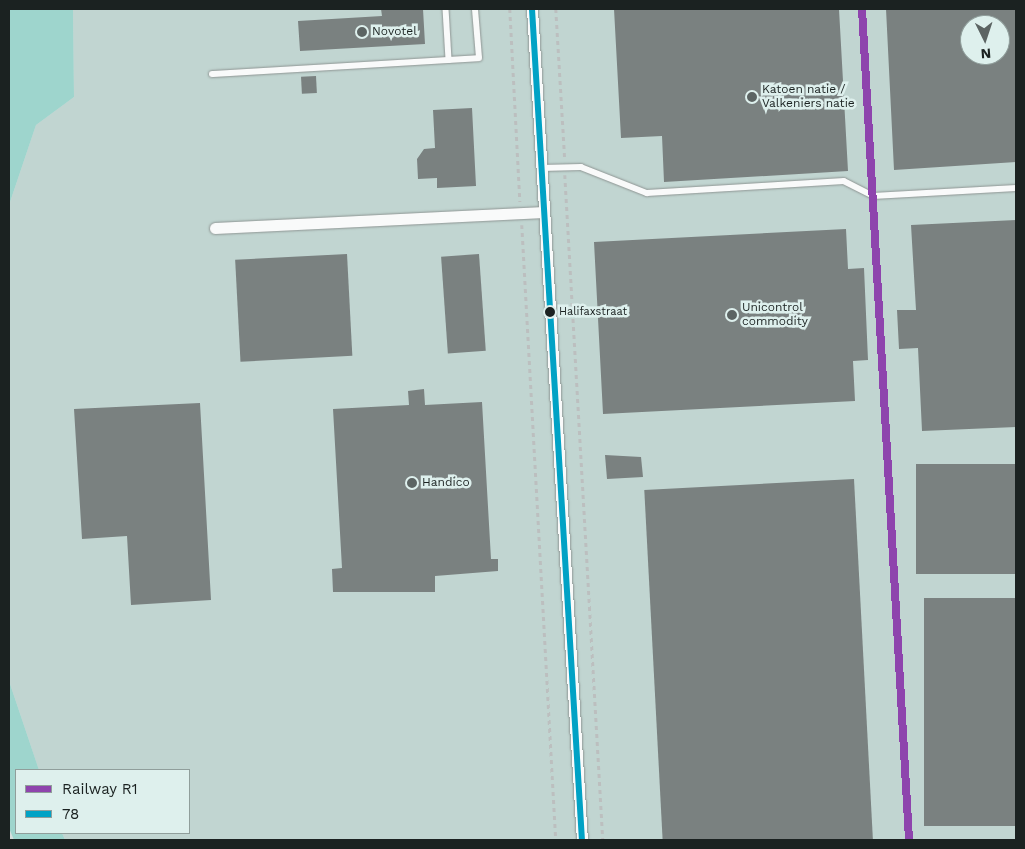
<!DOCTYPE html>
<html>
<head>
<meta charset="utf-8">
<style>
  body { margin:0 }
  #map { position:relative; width:1025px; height:849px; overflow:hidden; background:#d5dfdd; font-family:"Work Sans",sans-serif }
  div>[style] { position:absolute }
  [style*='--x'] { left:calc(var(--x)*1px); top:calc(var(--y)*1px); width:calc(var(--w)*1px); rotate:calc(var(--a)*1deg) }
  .built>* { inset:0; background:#c1d5d1 }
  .green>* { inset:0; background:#9ed5cd }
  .building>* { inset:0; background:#7a8180; transform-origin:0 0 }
  .path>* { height:2.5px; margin-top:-1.25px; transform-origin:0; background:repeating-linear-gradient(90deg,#bcbfbf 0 4px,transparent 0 8px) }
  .roads { filter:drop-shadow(0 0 1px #8e9593) drop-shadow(0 0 1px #8e9593) }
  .lane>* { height:5.5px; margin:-2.75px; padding:0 2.75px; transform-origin:2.75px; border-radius:2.75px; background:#f9fafa }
  .street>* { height:11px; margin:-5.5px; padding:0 5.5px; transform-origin:5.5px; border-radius:5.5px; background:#f9fafa }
  .bus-1>* { height:6px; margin:-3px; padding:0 3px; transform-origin:3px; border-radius:3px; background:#01a2c5 }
  .rail-1>* { height:8px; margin:-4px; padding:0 4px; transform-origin:4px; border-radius:4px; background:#8e44ad }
  .dots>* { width:14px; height:14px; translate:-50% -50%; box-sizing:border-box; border:2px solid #def0ed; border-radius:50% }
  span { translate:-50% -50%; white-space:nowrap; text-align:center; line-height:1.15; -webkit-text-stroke:5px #def0ed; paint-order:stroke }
  .bus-label { font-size:11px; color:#1b2221 }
  .left { translate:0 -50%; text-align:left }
  .poi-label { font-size:12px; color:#1b2221 }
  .frame { position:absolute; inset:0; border:10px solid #1b2221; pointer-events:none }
  .legend { position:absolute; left:15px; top:769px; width:175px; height:65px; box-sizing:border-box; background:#def0ed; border:1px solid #909e9b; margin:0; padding:6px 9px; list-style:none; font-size:15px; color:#1b2221 }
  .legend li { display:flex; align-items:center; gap:10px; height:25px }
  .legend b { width:25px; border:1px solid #909e9b }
  .north { position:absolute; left:960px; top:15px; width:50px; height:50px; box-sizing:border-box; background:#def0ed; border:1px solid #909e9b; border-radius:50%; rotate:176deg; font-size:14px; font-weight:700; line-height:20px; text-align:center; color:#1b2221 }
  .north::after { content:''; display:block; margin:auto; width:18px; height:22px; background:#5c6463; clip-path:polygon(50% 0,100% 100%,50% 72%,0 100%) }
</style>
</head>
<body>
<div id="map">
  <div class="built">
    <div style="clip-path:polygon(evenodd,73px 9px,1016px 9px,1016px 840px,65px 840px,62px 833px,189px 833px,189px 770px,39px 770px,9px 681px,9px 205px,36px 125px,74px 97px,73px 9px,970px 25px,1000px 25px,1000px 55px,970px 55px,970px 25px)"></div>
  </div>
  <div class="green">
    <div style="clip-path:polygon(9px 9px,73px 9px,74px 97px,36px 125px,9px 205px)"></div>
    <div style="clip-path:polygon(9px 681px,39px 770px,16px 770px,16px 833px,62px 833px,65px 840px,14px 840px,9px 828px)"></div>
  </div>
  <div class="building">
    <div style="clip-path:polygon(381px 9px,423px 9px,425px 44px,300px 51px,298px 21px,382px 16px)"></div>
    <div style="clip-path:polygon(614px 9px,839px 9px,848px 171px,664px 182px,662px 136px,621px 138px)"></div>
    <div style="clip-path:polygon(evenodd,886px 9px,1016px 9px,1016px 162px,894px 170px,886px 9px,970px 25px,1000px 25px,1000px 55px,970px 55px,970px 25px)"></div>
    <div style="left:316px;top:76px;width:17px;height:15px;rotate:87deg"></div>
    <div style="clip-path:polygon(472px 108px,476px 186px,437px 188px,437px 178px,418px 179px,417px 159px,424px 149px,435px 148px,433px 110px)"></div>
    <div style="clip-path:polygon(1016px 220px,1016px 427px,922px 431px,918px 348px,899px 349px,897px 310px,916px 310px,911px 225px)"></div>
    <div style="clip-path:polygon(846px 229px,848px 269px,864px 268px,868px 360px,853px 361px,855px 401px,603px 414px,594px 242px)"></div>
    <div style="left:347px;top:254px;width:102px;height:112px;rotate:87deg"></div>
    <div style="left:479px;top:254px;width:97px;height:38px;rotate:86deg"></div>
    <div style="clip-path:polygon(424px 389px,425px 405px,482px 402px,491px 559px,498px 559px,498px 571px,435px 576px,435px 592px,333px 592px,332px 569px,342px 568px,333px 409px,409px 405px,408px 391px)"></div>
    <div style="clip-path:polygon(200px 403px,211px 600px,131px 605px,127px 536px,82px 539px,74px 409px)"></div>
    <div style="clip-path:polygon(605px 455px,641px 457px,643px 477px,607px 479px)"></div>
    <div style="left:1016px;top:464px;width:110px;height:100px;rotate:90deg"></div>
    <div style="left:854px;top:479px;width:362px;height:210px;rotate:87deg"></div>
    <div style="left:1016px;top:598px;width:228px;height:92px;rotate:90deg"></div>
  </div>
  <div class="path">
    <div style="--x:510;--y:9;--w:193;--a:87"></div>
    <div style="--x:556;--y:9;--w:151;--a:86.6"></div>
    <div style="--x:565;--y:175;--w:666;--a:86.73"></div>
    <div style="--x:522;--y:225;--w:616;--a:86.84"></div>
  </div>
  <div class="roads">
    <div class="lane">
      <div style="--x:446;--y:9;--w:51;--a:86.6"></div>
      <div style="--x:212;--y:74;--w:267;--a:-3.4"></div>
      <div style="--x:479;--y:58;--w:49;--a:-94.7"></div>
      <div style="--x:541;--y:168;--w:40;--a:-1.4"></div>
      <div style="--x:581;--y:167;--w:71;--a:21.5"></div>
      <div style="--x:647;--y:193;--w:197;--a:-3.5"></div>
      <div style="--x:844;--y:181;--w:33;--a:27"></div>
      <div style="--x:873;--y:196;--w:143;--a:-3.2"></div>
    </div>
    <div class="street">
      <div style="--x:532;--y:9;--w:833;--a:86.56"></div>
      <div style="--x:215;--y:228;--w:329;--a:-2.8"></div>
    </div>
  </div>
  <div class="bus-1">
    <div style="--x:532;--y:9;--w:833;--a:86.56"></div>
  </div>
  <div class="rail-1">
    <div style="--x:862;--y:9;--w:832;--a:86.76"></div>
  </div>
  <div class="dots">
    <div style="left:362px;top:32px;background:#5c6463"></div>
    <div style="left:752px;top:97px;background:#5c6463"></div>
    <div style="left:550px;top:312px;background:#1b2221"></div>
    <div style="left:732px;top:315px;background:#5c6463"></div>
    <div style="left:412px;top:483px;background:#5c6463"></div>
  </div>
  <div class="bus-label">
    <span class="left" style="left:559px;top:312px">Halifaxstraat</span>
  </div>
  <div class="poi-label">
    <span class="left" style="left:372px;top:32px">Novotel</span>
    <span class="left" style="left:762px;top:97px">Katoen natie /<br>Valkeniers natie</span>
    <span class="left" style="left:742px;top:315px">Unicontrol<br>commodity</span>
    <span class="left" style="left:422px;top:483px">Handico</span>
  </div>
  <div class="frame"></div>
  <ul class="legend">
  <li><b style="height:6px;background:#8e44ad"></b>Railway R1</li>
  <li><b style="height:6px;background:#01a2c5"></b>78</li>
  </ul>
  <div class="north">N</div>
</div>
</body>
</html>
